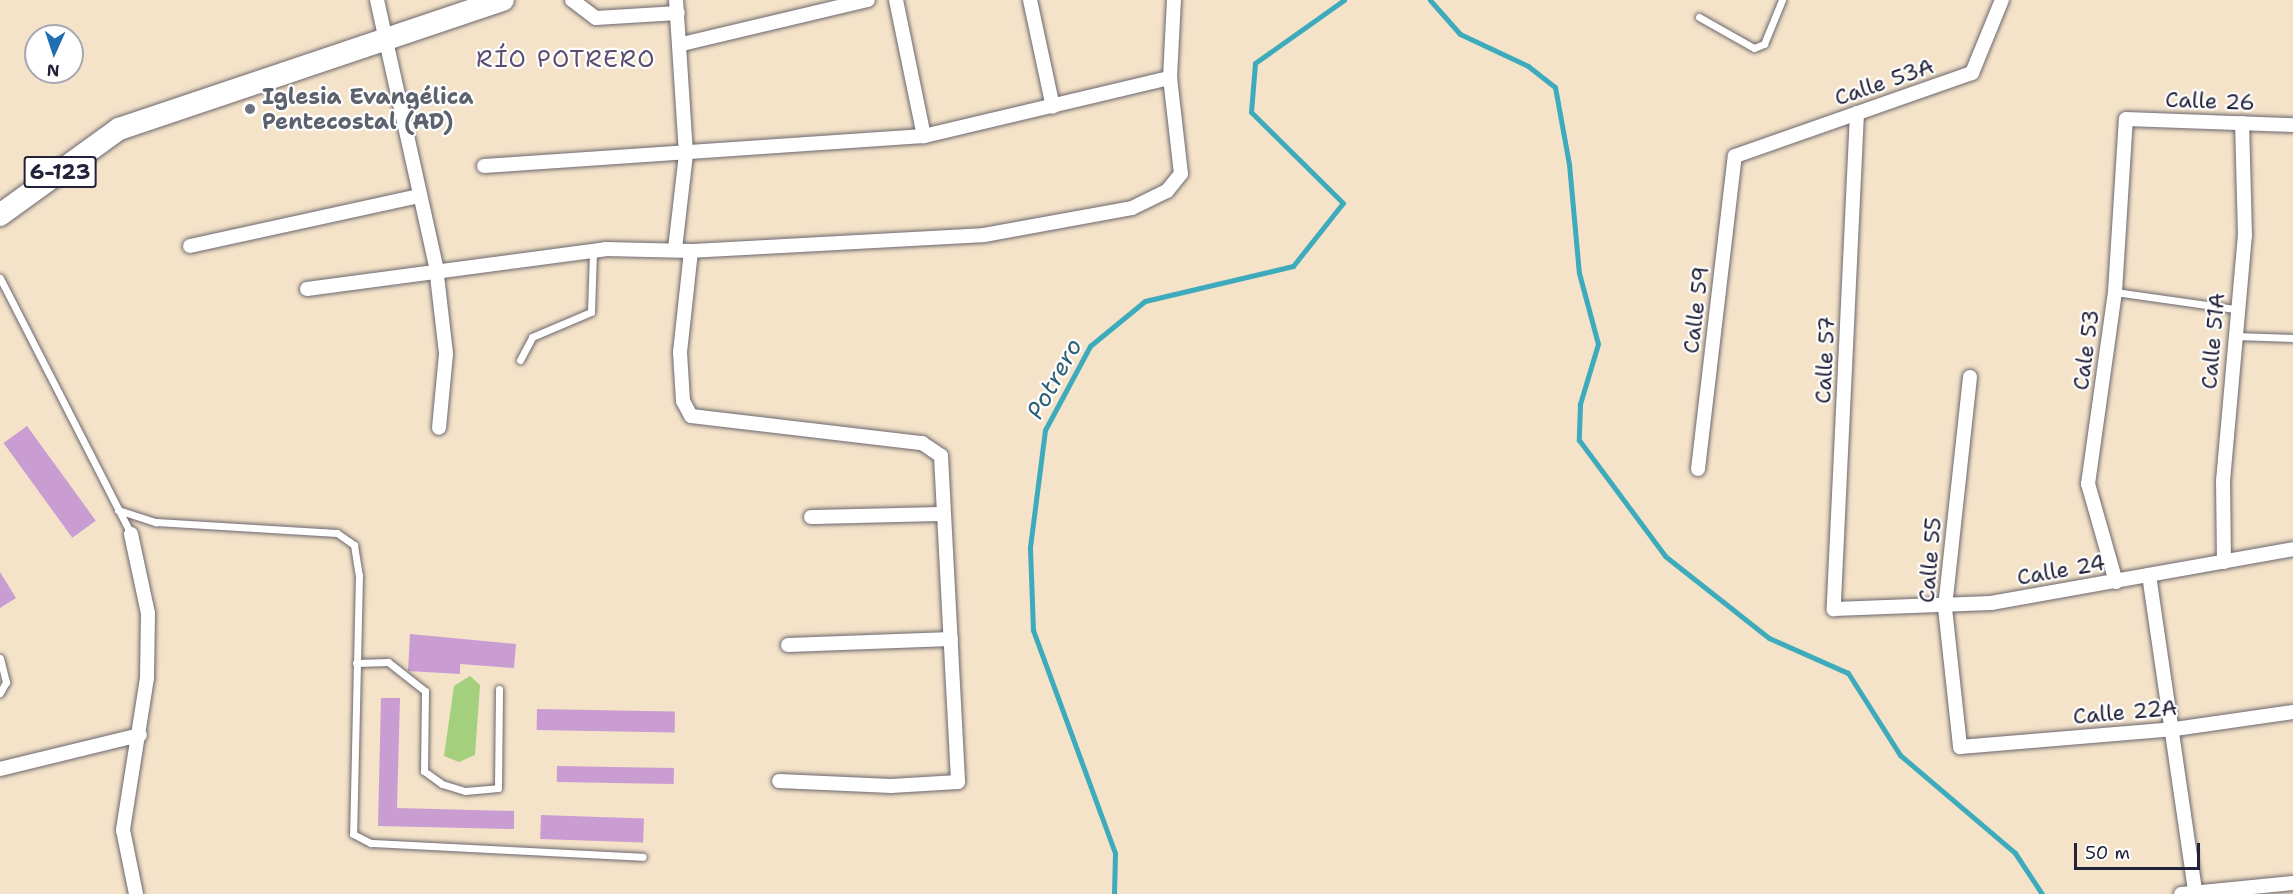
<!DOCTYPE html>
<html>
<head>
<meta charset="utf-8">
<style>
  body { margin:0 }
  #map { position:relative; width:2293px; height:894px; overflow:hidden; background:#f4e3c9; font-family:"Shantell Sans",sans-serif }
  div>[style] { position:absolute }
  [style*='--x'] { left:calc(var(--x)*1px); top:calc(var(--y)*1px); width:calc(var(--w)*1px); rotate:calc(var(--a)*1deg) }
  .green>* { inset:0; background:#a4d07d }
  .stream>* { height:5px; margin:-2.5px; padding:0 2.5px; transform-origin:2.5px; border-radius:2.5px; background:#3dabbb }
  .building>* { inset:0; background:#c99dd2; transform-origin:0 0 }
  .roads { filter:drop-shadow(0 0 2px #6c666d) drop-shadow(0 0 2px #6c666d) }
  .service>* { height:7px; margin:-3.5px; padding:0 3.5px; transform-origin:3.5px; border-radius:3.5px; background:#fff }
  .minor>* { height:14px; margin:-7px; padding:0 7px; transform-origin:7px; border-radius:7px; background:#fff }
  .primary>* { height:22px; margin:-11px; padding:0 11px; transform-origin:11px; border-radius:11px; background:#fff }
  .dots>* { width:16px; height:16px; translate:-50% -50%; box-sizing:border-box; border:3px solid #fff; border-radius:50% }
  span { translate:-50% -50%; white-space:nowrap; text-align:center; line-height:1.15; -webkit-text-stroke:4.5px #fff; paint-order:stroke }
  .shield-label span { padding:2px 4px; background:#fff; border:2px solid; border-radius:4px; -webkit-text-stroke-width:0 }
  .shield-label { font-size:21px; color:#22223b; font-weight:700 }
  .street-label { font-size:22px; color:#22223b }
  .worship-label { font-size:22px; color:#5b616d; font-weight:700 }
  .left { translate:0 -50%; text-align:left }
  .neighbourhood-label { font-size:24px; color:#5c4d70; letter-spacing:1.5px }
  .water-label { font-size:24px; color:#2e6075; font-style:italic }
  .north { position:absolute; left:24px; top:24px; width:60px; height:60px; box-sizing:border-box; background:#fff; border:2px solid #a7a7b1; border-radius:50%; rotate:183deg; font-size:16px; font-weight:700; line-height:24px; text-align:center; color:#22223b }
  .north::after { content:''; display:block; margin:auto; width:21px; height:27px; background:#1f6fb2; clip-path:polygon(50% 0,100% 100%,50% 72%,0 100%) }
  .scale { position:absolute; left:2074px; top:843px; width:126px; height:27px; box-sizing:border-box; border:3px solid #22223b; border-top:0; padding-left:8px; font-size:18px; line-height:21px; white-space:nowrap; color:#22223b; -webkit-text-stroke:4px #fff; paint-order:stroke }
</style>
</head>
<body>
<div id="map">
  <div class="green">
    <div style="clip-path:polygon(470px 676px,480px 685px,475px 755px,459px 762px,444px 756px,454px 686px)"></div>
  </div>
  <div class="stream">
    <div style="--x:1430;--y:0;--w:45;--a:48.6"></div>
    <div style="--x:1460;--y:34;--w:75;--a:25.2"></div>
    <div style="--x:1528;--y:66;--w:34;--a:38"></div>
    <div style="--x:1555;--y:87;--w:78;--a:79.7"></div>
    <div style="--x:1569;--y:164;--w:109;--a:84.8"></div>
    <div style="--x:1579;--y:273;--w:73;--a:75"></div>
    <div style="--x:1598;--y:344;--w:63;--a:106.7"></div>
    <div style="--x:1580;--y:404;--w:36;--a:92"></div>
    <div style="--x:1579;--y:440;--w:144;--a:53.4"></div>
    <div style="--x:1665;--y:556;--w:132;--a:38.3"></div>
    <div style="--x:1769;--y:638;--w:86;--a:23.9"></div>
    <div style="--x:1848;--y:673;--w:97;--a:57.6"></div>
    <div style="--x:1900;--y:755;--w:151;--a:40.4"></div>
    <div style="--x:2015;--y:853;--w:49;--a:56.6"></div>
    <div style="--x:1114;--y:894;--w:41;--a:-88.6"></div>
    <div style="--x:1115;--y:853;--w:238;--a:-110.2"></div>
    <div style="--x:1033;--y:630;--w:83;--a:-92.1"></div>
    <div style="--x:1030;--y:547;--w:118;--a:-82.7"></div>
    <div style="--x:1045;--y:430;--w:95;--a:-61.8"></div>
    <div style="--x:1090;--y:346;--w:71;--a:-39.3"></div>
    <div style="--x:1145;--y:301;--w:152;--a:-13.3"></div>
    <div style="--x:1293;--y:266;--w:80;--a:-51.6"></div>
    <div style="--x:1343;--y:203;--w:129;--a:-135.3"></div>
    <div style="--x:1251;--y:112;--w:49;--a:-85.3"></div>
    <div style="--x:1255;--y:63;--w:109;--a:-35.3"></div>
  </div>
  <div class="building">
    <div style="left:27px;top:426px;width:117px;height:29px;rotate:54deg"></div>
    <div style="clip-path:polygon(0 572px,16px 598px,0 608px)"></div>
    <div style="clip-path:polygon(410px 634px,516px 644px,514px 668px,460px 664px,460px 674px,408px 671px)"></div>
    <div style="clip-path:polygon(381px 698px,400px 698px,397px 808px,514px 811px,514px 829px,378px 826px)"></div>
    <div style="left:537px;top:709px;width:138px;height:21px;rotate:1deg"></div>
    <div style="left:557px;top:766px;width:117px;height:16px;rotate:1deg"></div>
    <div style="left:541px;top:815px;width:103px;height:24px;rotate:2deg"></div>
  </div>
  <div class="roads">
    <div class="service">
      <div style="--x:1699;--y:17;--w:63;--a:29.4"></div>
      <div style="--x:1754;--y:48;--w:11;--a:-22"></div>
      <div style="--x:1764;--y:44;--w:48;--a:-67.8"></div>
      <div style="--x:0;--y:278;--w:288;--a:62.9"></div>
      <div style="--x:2115;--y:292;--w:121;--a:8.1"></div>
      <div style="--x:2236;--y:336;--w:57;--a:2"></div>
      <div style="--x:520;--y:360;--w:26;--a:-62"></div>
      <div style="--x:532;--y:337;--w:64;--a:-23"></div>
      <div style="--x:591;--y:312;--w:61;--a:-88.1"></div>
      <div style="--x:118;--y:510;--w:40;--a:18"></div>
      <div style="--x:156;--y:522;--w:181;--a:3.5"></div>
      <div style="--x:337;--y:533;--w:21;--a:35"></div>
      <div style="--x:354;--y:545;--w:30;--a:81"></div>
      <div style="--x:359;--y:575;--w:259;--a:91.3"></div>
      <div style="--x:353;--y:834;--w:20;--a:27"></div>
      <div style="--x:371;--y:843;--w:272;--a:2.9"></div>
      <div style="--x:0;--y:658;--w:25;--a:76"></div>
      <div style="--x:6;--y:682;--w:13;--a:119"></div>
      <div style="--x:356;--y:663;--w:32;--a:-2"></div>
      <div style="--x:388;--y:662;--w:47;--a:38.1"></div>
      <div style="--x:425;--y:691;--w:80;--a:90.7"></div>
      <div style="--x:424;--y:771;--w:22;--a:36"></div>
      <div style="--x:442;--y:784;--w:24;--a:17"></div>
      <div style="--x:465;--y:791;--w:33;--a:-5"></div>
      <div style="--x:498;--y:788;--w:99;--a:-89.4"></div>
    </div>
    <div class="minor">
      <div style="--x:377;--y:0;--w:273;--a:77.5"></div>
      <div style="--x:436;--y:267;--w:88;--a:83.4"></div>
      <div style="--x:446;--y:354;--w:74;--a:95.4"></div>
      <div style="--x:572;--y:0;--w:30;--a:37"></div>
      <div style="--x:596;--y:18;--w:82;--a:-3.5"></div>
      <div style="--x:896;--y:0;--w:139;--a:78.4"></div>
      <div style="--x:1030;--y:0;--w:109;--a:77.9"></div>
      <div style="--x:682;--y:44;--w:191;--a:-13.3"></div>
      <div style="--x:1857;--y:113;--w:497;--a:92.7"></div>
      <div style="--x:1834;--y:609;--w:157;--a:-2.2"></div>
      <div style="--x:1991;--y:603;--w:307;--a:-10.1"></div>
      <div style="--x:484;--y:166;--w:441;--a:-3.9"></div>
      <div style="--x:924;--y:136;--w:253;--a:-13.3"></div>
      <div style="--x:190;--y:246;--w:235;--a:-12.3"></div>
      <div style="--x:675;--y:249;--w:96;--a:-83.4"></div>
      <div style="--x:686;--y:154;--w:154;--a:-93.7"></div>
      <div style="--x:691;--y:251;--w:102;--a:96.2"></div>
      <div style="--x:680;--y:352;--w:49;--a:86.5"></div>
      <div style="--x:683;--y:401;--w:17;--a:62"></div>
      <div style="--x:691;--y:416;--w:233;--a:6.7"></div>
      <div style="--x:922;--y:443;--w:23;--a:34"></div>
      <div style="--x:941;--y:456;--w:326;--a:87"></div>
      <div style="--x:958;--y:782;--w:67;--a:176.6"></div>
      <div style="--x:891;--y:786;--w:112;--a:-177.4"></div>
      <div style="--x:307;--y:289;--w:301;--a:-7.6"></div>
      <div style="--x:605;--y:249;--w:86;--a:1.3"></div>
      <div style="--x:691;--y:251;--w:293;--a:-3.1"></div>
      <div style="--x:984;--y:235;--w:150;--a:-10.3"></div>
      <div style="--x:1132;--y:208;--w:39;--a:-26"></div>
      <div style="--x:1167;--y:191;--w:22;--a:-51"></div>
      <div style="--x:1181;--y:174;--w:97;--a:-96.5"></div>
      <div style="--x:1170;--y:78;--w:78;--a:-87.1"></div>
      <div style="--x:1970;--y:377;--w:232;--a:96.2"></div>
      <div style="--x:1945;--y:608;--w:140;--a:83.8"></div>
      <div style="--x:1960;--y:747;--w:216;--a:-4.8"></div>
      <div style="--x:2175;--y:729;--w:119;--a:-8.2"></div>
      <div style="--x:1698;--y:469;--w:315;--a:-83.3"></div>
      <div style="--x:1735;--y:156;--w:251;--a:-19.3"></div>
      <div style="--x:1972;--y:73;--w:79;--a:-67.7"></div>
      <div style="--x:811;--y:517;--w:133;--a:-1.3"></div>
      <div style="--x:131;--y:534;--w:81;--a:77.9"></div>
      <div style="--x:148;--y:613;--w:65;--a:90.9"></div>
      <div style="--x:147;--y:678;--w:154;--a:99"></div>
      <div style="--x:123;--y:830;--w:65;--a:78.5"></div>
      <div style="--x:2224;--y:562;--w:81;--a:-90.7"></div>
      <div style="--x:2223;--y:481;--w:246;--a:-84.9"></div>
      <div style="--x:2245;--y:236;--w:113;--a:-91.5"></div>
      <div style="--x:2149;--y:575;--w:320;--a:81.7"></div>
      <div style="--x:2116;--y:582;--w:102;--a:-105.9"></div>
      <div style="--x:2088;--y:484;--w:194;--a:-82"></div>
      <div style="--x:2115;--y:292;--w:173;--a:-86.4"></div>
      <div style="--x:2126;--y:119;--w:167;--a:2.1"></div>
      <div style="--x:788;--y:645;--w:163;--a:-2.1"></div>
      <div style="--x:0;--y:769;--w:144;--a:-13.7"></div>
      <div style="--x:2181;--y:894;--w:113;--a:-5.6"></div>
    </div>
    <div class="primary">
      <div style="--x:0;--y:215;--w:147;--a:-35.9"></div>
      <div style="--x:119;--y:129;--w:405;--a:-18.6"></div>
    </div>
  </div>
  <div class="dots">
    <div style="left:250px;top:109px;background:#6b7280"></div>
  </div>
  <div class="shield-label">
    <span style="left:60px;top:172px">6-123</span>
  </div>
  <div class="street-label">
    <span style="left:1884px;top:82px;rotate:-19deg">Calle 53A</span>
    <span style="left:2210px;top:101px;rotate:2deg">Calle 26</span>
    <span style="left:1696px;top:310px;rotate:-83deg">Calle 59</span>
    <span style="left:2213px;top:341px;rotate:-85deg">Calle 51A</span>
    <span style="left:2086px;top:350px;rotate:-82deg">Cale 53</span>
    <span style="left:1825px;top:360px;rotate:-87deg">Calle 57</span>
    <span style="left:1930px;top:560px;rotate:-85deg">Calle 55</span>
    <span style="left:2061px;top:570px;rotate:-10deg">Calle 24</span>
    <span style="left:2125px;top:712px;rotate:-5deg">Calle 22A</span>
  </div>
  <div class="worship-label">
    <span class="left" style="left:262px;top:109px">Iglesia Evangélica<br>Pentecostal (AD)</span>
  </div>
  <div class="neighbourhood-label">
    <span style="left:566px;top:60px">RÍO POTRERO</span>
  </div>
  <div class="water-label">
    <span style="left:1055px;top:379px;rotate:-61deg">Potrero</span>
  </div>
  <div class="north">N</div>
  <div class="scale">50 m</div>
</div>
</body>
</html>
